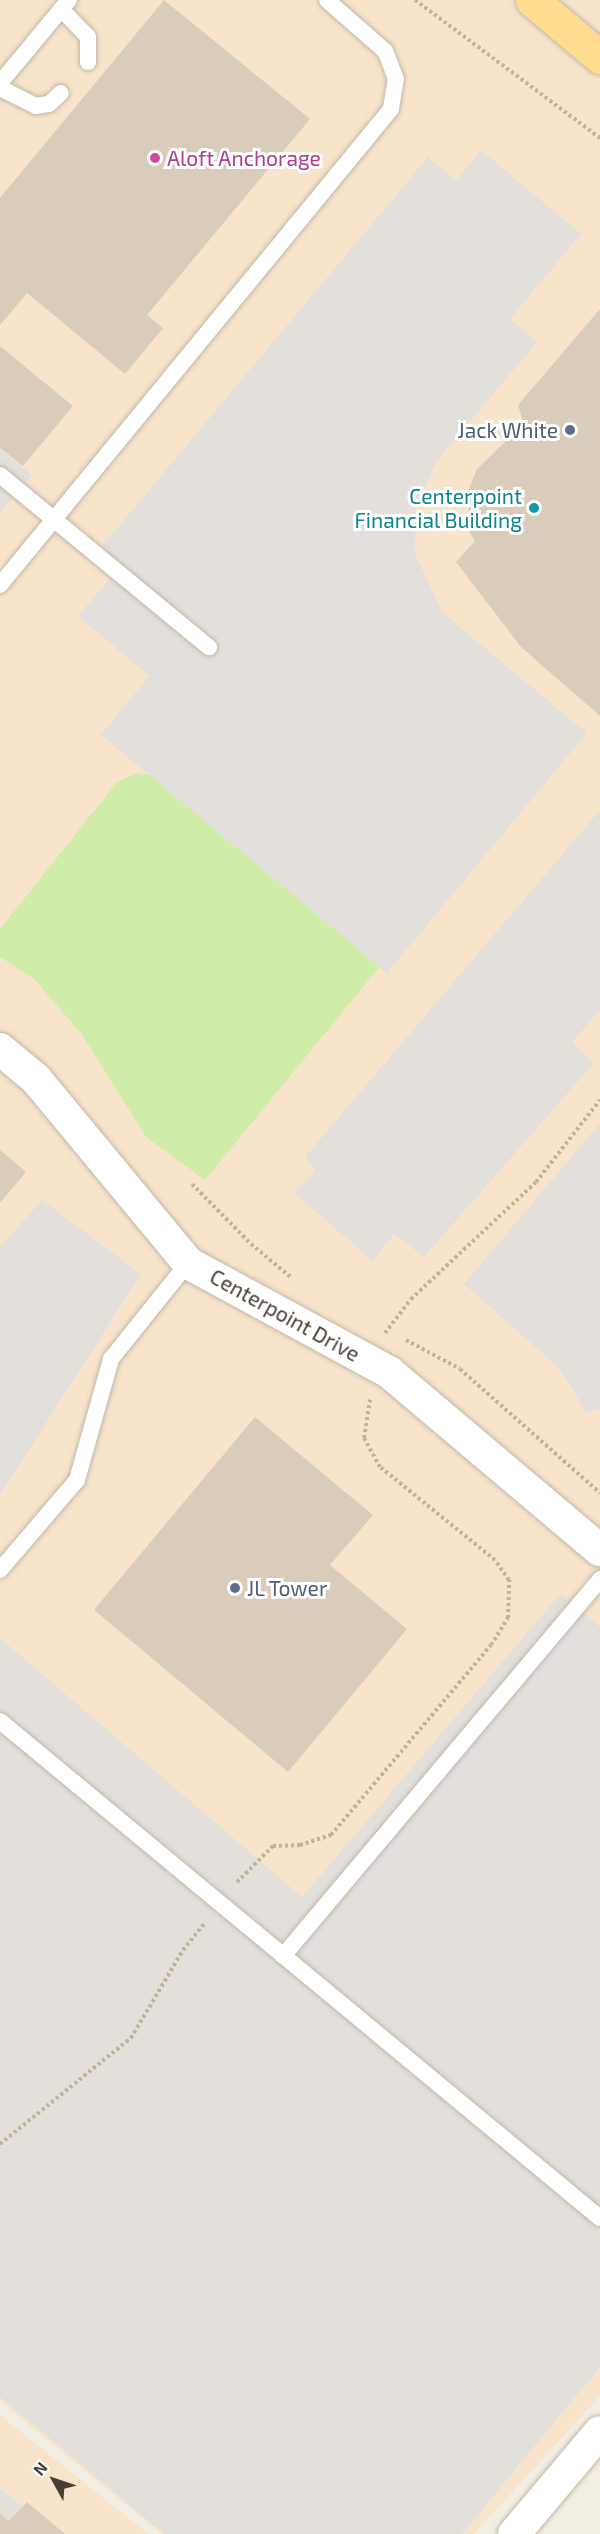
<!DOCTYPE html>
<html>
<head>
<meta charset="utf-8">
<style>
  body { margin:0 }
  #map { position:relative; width:600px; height:2534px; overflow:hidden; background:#f3eee3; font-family:"Exo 2",sans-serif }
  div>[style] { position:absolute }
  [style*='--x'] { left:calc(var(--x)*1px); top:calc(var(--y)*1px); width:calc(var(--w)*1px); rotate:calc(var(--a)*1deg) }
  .commercial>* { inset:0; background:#f8e4cb }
  .green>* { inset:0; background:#cfeca8 }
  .parking>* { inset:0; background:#e3e0dc }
  .building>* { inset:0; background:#d9ccba }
  .path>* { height:4px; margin-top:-2px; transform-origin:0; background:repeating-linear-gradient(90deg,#c2b195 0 3px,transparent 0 6px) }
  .roads { filter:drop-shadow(0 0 2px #c2b8a8) drop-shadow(0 0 2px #c2b8a8) }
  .service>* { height:16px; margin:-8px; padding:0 8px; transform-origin:8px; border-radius:8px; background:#fff }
  .minor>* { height:32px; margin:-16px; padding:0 16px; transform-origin:16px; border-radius:16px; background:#fff }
  .primary>* { height:33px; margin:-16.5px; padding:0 16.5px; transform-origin:16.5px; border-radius:16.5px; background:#ffdc90 }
  .dots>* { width:16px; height:16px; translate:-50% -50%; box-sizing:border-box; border:3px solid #fff; border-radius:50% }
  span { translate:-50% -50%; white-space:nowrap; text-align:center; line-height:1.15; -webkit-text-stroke:6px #fff; paint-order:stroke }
  .hotel-label { font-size:21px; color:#b23c85 }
  .left { translate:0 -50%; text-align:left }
  .service-label { font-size:21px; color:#4e5e75 }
  .right { translate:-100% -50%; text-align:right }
  .culture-label { font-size:21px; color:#0d838f }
  .street-label { font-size:21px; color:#463e33 }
  .north { position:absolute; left:24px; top:2450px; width:60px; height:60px; -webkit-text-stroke:4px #fff; paint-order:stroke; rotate:310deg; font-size:16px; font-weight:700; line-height:24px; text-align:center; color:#463e33 }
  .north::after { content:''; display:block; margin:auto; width:21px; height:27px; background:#463e33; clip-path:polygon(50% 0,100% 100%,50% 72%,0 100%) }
</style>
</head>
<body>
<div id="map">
  <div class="commercial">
    <div style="clip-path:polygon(0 0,600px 0,600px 2396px,474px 2534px,162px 2534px,0 2401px)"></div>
    <div style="clip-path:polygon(0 2415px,148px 2534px,0 2534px)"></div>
  </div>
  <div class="green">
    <div style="clip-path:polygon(137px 773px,160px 776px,385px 960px,205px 1180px,146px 1137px,81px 1033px,33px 978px,0 957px,0 929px,117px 782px)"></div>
  </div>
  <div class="parking">
    <div style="clip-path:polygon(481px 150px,581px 234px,510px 319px,537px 342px,436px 462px,416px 508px,415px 554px,443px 613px,587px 733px,387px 973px,101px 735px,149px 676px,78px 616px,113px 575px,93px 557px,428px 157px,456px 180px)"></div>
    <div style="clip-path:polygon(0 449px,32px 475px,0 513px)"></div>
    <div style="clip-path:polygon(600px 810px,600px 1009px,572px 1043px,594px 1063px,424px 1257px,394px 1234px,373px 1261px,294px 1193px,316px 1171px,305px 1157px)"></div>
    <div style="clip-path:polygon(600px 1123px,600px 1409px,586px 1412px,560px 1369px,464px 1284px)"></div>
    <div style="clip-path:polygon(42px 1200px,141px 1274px,0 1495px,0 1247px)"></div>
    <div style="clip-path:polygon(560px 1594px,600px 1627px,600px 2367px,462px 2534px,164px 2534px,0 2397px,0 1638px,302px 1897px)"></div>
    <div style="clip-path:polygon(0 2488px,55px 2534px,0 2534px)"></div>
  </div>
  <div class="building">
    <div style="clip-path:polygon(164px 0,310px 119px,147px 315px,163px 328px,125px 374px,27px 293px,0 325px,0 198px)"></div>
    <div style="clip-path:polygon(600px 309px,600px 716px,521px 647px,456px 562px,475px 541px,467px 528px,469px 504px,465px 499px,477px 469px,509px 438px,527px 434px,518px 405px)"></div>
    <div style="clip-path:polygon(0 346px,73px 406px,23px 466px,0 448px)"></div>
    <div style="clip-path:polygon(0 1150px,26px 1172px,0 1203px)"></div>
    <div style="clip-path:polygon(255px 1417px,373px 1515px,330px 1565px,407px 1629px,288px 1772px,94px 1610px)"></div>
    <div style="clip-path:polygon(27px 2502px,65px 2534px,0 2534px,0 2513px,9px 2521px)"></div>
  </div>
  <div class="path">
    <div style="--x:415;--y:0;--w:231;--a:36.7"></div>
    <div style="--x:192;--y:1184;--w:84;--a:45.5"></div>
    <div style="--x:251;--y:1244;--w:53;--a:39.7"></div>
    <div style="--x:385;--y:1333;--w:43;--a:-52.6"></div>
    <div style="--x:411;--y:1299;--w:171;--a:-43.1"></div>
    <div style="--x:536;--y:1182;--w:104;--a:-52"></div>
    <div style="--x:406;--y:1340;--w:61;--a:28.2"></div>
    <div style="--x:460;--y:1369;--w:187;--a:41.5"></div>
    <div style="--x:237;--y:1882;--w:51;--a:-45"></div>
    <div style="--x:273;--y:1846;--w:27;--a:-2"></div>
    <div style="--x:300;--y:1845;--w:33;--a:-18"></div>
    <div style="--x:331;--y:1835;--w:248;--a:-49.9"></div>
    <div style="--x:491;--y:1645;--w:32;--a:-58"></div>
    <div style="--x:508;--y:1618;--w:38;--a:-88"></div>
    <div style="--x:509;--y:1580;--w:24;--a:-125"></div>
    <div style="--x:495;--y:1560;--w:148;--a:-141"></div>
    <div style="--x:380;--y:1467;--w:33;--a:-119"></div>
    <div style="--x:364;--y:1438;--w:39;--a:-81"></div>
    <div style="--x:0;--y:2144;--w:169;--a:-39"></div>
    <div style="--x:131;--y:2038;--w:102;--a:-59.4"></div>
    <div style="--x:183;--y:1950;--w:35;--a:-51"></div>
  </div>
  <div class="roads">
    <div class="service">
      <div style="--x:61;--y:9;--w:39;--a:46"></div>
      <div style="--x:88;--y:37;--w:25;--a:90"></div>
      <div style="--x:0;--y:83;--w:108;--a:-50.3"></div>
      <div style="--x:0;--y:88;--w:40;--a:26.6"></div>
      <div style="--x:36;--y:106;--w:13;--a:-9"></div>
      <div style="--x:49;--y:104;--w:16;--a:-43"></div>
      <div style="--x:0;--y:475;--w:271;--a:39.5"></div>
      <div style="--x:0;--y:585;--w:616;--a:-50.6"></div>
      <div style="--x:391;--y:109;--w:30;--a:-81"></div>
      <div style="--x:396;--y:79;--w:30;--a:-111"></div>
      <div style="--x:385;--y:51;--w:77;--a:-138.7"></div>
      <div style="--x:0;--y:1570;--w:118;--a:-49.5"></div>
      <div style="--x:77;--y:1480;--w:126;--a:-74.3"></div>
      <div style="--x:111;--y:1359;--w:123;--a:-51.3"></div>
      <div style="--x:0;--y:1721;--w:779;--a:39.64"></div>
      <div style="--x:283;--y:1956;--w:493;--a:-49.9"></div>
    </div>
    <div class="minor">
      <div style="--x:0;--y:1049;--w:47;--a:39.8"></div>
      <div style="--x:36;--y:1079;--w:239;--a:50.4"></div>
      <div style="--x:188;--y:1263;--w:229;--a:28.5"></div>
      <div style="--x:389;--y:1372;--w:276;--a:40.2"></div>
      <div style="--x:514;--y:2534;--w:133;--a:-49.9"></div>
    </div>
    <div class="primary">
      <div style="--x:532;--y:0;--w:89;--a:40"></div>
    </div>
  </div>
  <div class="dots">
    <div style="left:155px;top:158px;background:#d1479c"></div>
    <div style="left:570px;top:430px;background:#5c6f8a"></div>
    <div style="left:534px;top:508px;background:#0f9aa8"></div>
    <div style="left:235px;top:1588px;background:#5c6f8a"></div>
  </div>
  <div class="hotel-label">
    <span class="left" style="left:167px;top:158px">Aloft Anchorage</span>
  </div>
  <div class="service-label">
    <span class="right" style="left:558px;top:430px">Jack White</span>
    <span class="left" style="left:247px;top:1588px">JL Tower</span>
  </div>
  <div class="culture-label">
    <span class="right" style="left:522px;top:508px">Centerpoint<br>Financial Building</span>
  </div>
  <div class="street-label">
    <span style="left:285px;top:1315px;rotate:29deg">Centerpoint Drive</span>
  </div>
  <div class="north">N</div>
</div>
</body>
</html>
